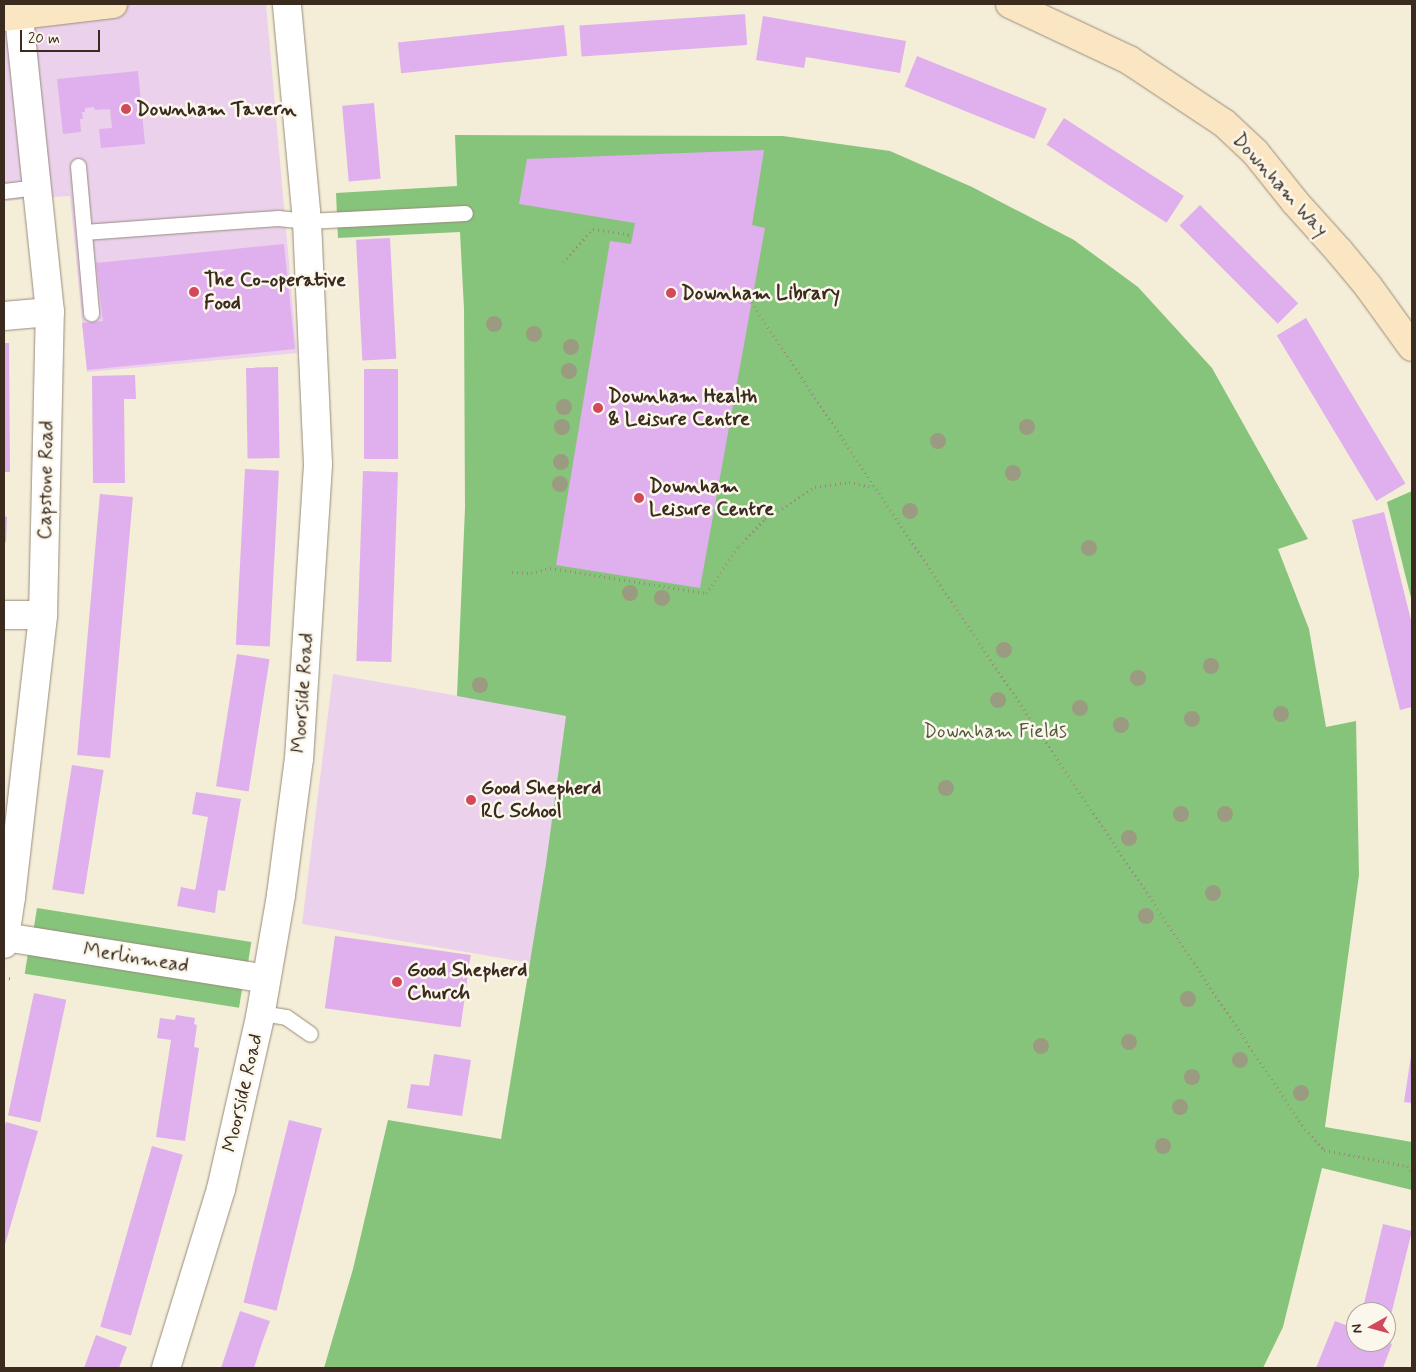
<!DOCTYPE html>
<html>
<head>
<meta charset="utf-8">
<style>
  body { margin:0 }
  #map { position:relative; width:1416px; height:1372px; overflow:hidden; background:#f4edd8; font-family:Mynerve,sans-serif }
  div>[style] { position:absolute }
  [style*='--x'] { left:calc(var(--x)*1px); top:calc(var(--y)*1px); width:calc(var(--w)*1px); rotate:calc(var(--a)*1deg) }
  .built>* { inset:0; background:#ebd1ec }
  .green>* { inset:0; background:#87c47b; transform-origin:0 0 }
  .building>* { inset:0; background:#e0b0ee; transform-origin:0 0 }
  .path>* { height:3px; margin-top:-1.5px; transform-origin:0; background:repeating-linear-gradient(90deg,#988c7b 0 1px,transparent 0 5px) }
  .roads { filter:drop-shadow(0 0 1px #988c7b) drop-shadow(0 0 1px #988c7b) }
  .lane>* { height:15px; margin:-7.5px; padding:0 7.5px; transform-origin:7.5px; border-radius:7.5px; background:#fff }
  .street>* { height:28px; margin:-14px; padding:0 14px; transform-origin:14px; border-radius:14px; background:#fff }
  .secondary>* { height:28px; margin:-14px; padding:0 14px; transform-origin:14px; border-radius:14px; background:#fbe6c3 }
  .trees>* { width:16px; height:16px; margin:-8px; border-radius:50%; background:#9b9b81 }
  .dots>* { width:14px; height:14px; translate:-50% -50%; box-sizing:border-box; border:2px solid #fbf7ec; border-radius:50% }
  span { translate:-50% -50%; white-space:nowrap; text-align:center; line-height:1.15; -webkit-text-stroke:5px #fbf7ec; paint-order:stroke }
  .poi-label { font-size:20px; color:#3b2a1e; font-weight:700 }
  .left { translate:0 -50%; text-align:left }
  .street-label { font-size:20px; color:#3b2a1e }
  .park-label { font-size:20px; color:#52583a }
  .frame { position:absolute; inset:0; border:5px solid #3b2a1e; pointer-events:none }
  .north { position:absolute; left:1346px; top:1302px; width:50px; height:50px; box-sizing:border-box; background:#fbf7ec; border:1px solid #aea59a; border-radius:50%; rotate:263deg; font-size:14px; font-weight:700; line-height:20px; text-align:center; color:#3b2a1e }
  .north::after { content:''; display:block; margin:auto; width:18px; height:22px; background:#d1495b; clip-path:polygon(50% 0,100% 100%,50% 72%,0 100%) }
  .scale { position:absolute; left:20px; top:30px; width:80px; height:22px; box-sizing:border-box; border:2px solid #3b2a1e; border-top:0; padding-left:6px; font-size:15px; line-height:18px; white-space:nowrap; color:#3b2a1e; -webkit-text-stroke:4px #fbf7ec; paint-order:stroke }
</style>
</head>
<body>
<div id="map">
  <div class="built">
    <div style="clip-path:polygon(4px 4px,266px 4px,297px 353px,87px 372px,70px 196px,4px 201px)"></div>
    <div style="clip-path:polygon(333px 674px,635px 727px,530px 963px,302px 924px)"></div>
  </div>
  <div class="green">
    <div style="clip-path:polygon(455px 135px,783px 136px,890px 151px,972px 187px,1074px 240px,1138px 287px,1212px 368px,1308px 539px,1278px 549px,1309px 629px,1326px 727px,1356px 721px,1359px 875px,1325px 1127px,1412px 1142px,1412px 1190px,1322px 1168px,1283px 1327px,1263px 1368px,324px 1368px,353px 1269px,388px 1120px,501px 1139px,546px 864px,566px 716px,457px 696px,465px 508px,464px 309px,460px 232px,338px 238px,336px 193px,457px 186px)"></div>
    <div style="clip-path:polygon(1412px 491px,1412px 602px,1387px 502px)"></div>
    <div style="left:37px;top:908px;width:217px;height:22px;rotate:9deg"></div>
    <div style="left:28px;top:953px;width:217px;height:21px;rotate:9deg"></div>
  </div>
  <div class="building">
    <div style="left:745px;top:14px;width:31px;height:166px;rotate:86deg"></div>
    <div style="clip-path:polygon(763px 16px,906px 41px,900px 73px,806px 57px,804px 68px,756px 60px)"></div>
    <div style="left:564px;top:25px;width:31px;height:167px;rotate:84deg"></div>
    <div style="left:917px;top:56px;width:140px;height:33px;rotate:22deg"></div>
    <div style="clip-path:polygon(138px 71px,145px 144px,101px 148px,99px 129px,112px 128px,110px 109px,95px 110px,94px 107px,85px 108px,85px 112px,82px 112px,83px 119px,80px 119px,81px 132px,63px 134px,57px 79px)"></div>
    <div style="left:374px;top:103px;width:76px;height:32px;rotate:85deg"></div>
    <div style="left:1064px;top:118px;width:143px;height:32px;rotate:33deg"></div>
    <div style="clip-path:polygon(764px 150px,752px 225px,765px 228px,700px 588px,556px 565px,610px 241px,631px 244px,635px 223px,519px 204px,527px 159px)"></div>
    <div style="left:1200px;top:205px;width:139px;height:29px;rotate:45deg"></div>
    <div style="left:390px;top:238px;width:121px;height:34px;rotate:87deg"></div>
    <div style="clip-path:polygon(284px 244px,295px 349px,87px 370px,82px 323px,103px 321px,96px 263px)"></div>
    <div style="left:1306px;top:318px;width:193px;height:34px;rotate:59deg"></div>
    <div style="clip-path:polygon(4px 343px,9px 343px,10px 472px,4px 472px)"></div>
    <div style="left:278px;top:367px;width:91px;height:32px;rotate:89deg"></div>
    <div style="left:364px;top:369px;width:34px;height:90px"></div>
    <div style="clip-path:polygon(135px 375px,136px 399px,124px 399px,125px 483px,93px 483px,92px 376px)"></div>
    <div style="left:245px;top:469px;width:34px;height:176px;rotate:3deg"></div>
    <div style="left:363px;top:471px;width:35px;height:190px;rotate:2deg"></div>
    <div style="left:100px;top:494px;width:33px;height:262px;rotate:5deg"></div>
    <div style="clip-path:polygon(1384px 512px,1412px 624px,1412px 707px,1400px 710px,1352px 520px)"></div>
    <div style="clip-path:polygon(4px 516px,7px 517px,6px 542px,4px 542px)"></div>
    <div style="left:237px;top:654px;width:33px;height:134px;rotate:9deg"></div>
    <div style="left:72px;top:765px;width:32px;height:126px;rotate:9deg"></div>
    <div style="clip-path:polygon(196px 792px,241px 799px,225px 891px,218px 890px,215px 913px,177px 906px,181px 887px,195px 890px,196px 886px,208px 817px,192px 814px)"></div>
    <div style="left:335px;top:936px;width:137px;height:73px;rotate:8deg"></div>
    <div style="left:34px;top:993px;width:33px;height:125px;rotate:12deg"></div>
    <div style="clip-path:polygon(176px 1015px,195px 1018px,194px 1024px,197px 1025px,194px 1047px,199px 1048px,185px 1141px,156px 1137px,171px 1040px,157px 1038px,160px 1018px,175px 1020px)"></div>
    <div style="clip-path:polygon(434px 1054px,471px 1060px,462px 1116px,407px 1108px,411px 1084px,429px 1086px)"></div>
    <div style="clip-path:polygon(1411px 1056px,1412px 1056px,1412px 1103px,1404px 1102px)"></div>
    <div style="left:289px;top:1120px;width:34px;height:188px;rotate:14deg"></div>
    <div style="clip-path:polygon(6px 1122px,38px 1131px,4px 1248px,4px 1129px)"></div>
    <div style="left:152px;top:1146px;width:32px;height:188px;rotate:16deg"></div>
    <div style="clip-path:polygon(1383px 1224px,1412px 1231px,1389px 1323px,1386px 1322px,1386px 1312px,1362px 1312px)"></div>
    <div style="clip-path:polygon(240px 1311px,270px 1321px,262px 1343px,254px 1368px,221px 1368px)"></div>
    <div style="clip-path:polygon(1335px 1321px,1356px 1329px,1356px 1342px,1387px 1342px,1392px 1344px,1383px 1368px,1316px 1368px)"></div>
    <div style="clip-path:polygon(96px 1335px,127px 1347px,119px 1368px,84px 1368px)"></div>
  </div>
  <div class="path">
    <div style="--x:563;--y:262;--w:45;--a:-47.7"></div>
    <div style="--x:593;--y:229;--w:40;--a:8.5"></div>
    <div style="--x:751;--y:302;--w:995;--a:56.18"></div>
    <div style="--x:1305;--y:1129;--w:28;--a:48"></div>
    <div style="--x:1324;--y:1150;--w:85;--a:10.9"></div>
    <div style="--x:1407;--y:1166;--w:8;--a:50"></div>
    <div style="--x:512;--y:572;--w:19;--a:3"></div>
    <div style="--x:531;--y:573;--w:20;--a:-15"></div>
    <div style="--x:550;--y:568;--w:158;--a:9.1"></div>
    <div style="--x:706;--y:593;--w:57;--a:-54.9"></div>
    <div style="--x:739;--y:546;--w:37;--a:-46"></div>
    <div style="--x:765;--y:519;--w:59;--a:-32.6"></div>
    <div style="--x:815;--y:487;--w:34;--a:-8"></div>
    <div style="--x:849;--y:482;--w:25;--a:12"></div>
    <div style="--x:4;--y:977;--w:8;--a:14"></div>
  </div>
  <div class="roads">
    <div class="lane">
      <div style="--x:78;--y:166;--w:148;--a:84.9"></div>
      <div style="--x:4;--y:191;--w:34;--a:-7"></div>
      <div style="--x:84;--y:232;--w:165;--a:-4.2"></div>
      <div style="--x:249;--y:220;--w:29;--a:-4"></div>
      <div style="--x:278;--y:218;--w:29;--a:6"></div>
      <div style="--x:307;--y:221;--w:158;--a:-2.9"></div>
      <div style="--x:261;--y:1013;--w:25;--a:9"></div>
      <div style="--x:286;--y:1017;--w:29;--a:35"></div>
    </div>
    <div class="street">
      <div style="--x:4;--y:316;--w:46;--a:-5"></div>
      <div style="--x:4;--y:615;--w:39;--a:0"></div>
      <div style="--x:5;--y:937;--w:264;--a:9.1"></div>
      <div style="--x:4;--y:944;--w:48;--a:-81.5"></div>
      <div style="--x:11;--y:897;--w:284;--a:-83.5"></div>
      <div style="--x:43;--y:615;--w:303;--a:-88.7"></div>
      <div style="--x:50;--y:312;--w:298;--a:-96"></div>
      <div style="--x:166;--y:1368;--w:187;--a:-72.9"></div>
      <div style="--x:221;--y:1189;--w:176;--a:-77.2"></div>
      <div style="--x:260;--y:1017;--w:124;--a:-80.2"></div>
      <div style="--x:281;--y:895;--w:137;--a:-82.5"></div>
      <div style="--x:299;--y:759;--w:296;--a:-86.3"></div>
      <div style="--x:318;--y:464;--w:243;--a:-92.6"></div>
      <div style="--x:307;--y:221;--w:218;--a:-95.3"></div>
    </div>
    <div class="secondary">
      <div style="--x:1010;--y:4;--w:132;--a:25.2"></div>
      <div style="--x:1129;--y:60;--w:114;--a:33.6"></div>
      <div style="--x:1224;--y:123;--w:42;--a:43.1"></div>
      <div style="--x:1255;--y:152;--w:64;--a:51.3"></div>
      <div style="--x:1295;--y:202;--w:66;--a:48.1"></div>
      <div style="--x:1339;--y:251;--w:45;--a:50.4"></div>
      <div style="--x:1368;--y:286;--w:75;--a:54.2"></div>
      <div style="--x:4;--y:17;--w:110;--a:-6.8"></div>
    </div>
  </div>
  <div class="trees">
    <div style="left:494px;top:324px"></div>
    <div style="left:534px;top:334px"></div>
    <div style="left:571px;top:347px"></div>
    <div style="left:569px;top:371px"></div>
    <div style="left:564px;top:407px"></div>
    <div style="left:562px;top:427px"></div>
    <div style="left:1027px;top:427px"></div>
    <div style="left:938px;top:441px"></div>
    <div style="left:561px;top:462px"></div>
    <div style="left:1013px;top:473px"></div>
    <div style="left:560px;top:484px"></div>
    <div style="left:910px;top:511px"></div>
    <div style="left:1089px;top:548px"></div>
    <div style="left:630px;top:593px"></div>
    <div style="left:662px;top:598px"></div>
    <div style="left:1004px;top:650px"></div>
    <div style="left:1211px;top:666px"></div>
    <div style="left:1138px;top:678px"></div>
    <div style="left:480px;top:685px"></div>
    <div style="left:998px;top:700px"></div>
    <div style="left:1080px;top:708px"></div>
    <div style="left:1281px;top:714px"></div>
    <div style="left:1192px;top:719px"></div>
    <div style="left:1121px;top:725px"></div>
    <div style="left:946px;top:788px"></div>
    <div style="left:1181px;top:814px"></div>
    <div style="left:1225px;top:814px"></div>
    <div style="left:1129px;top:838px"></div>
    <div style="left:1213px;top:893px"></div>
    <div style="left:1146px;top:916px"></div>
    <div style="left:1188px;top:999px"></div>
    <div style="left:1129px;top:1042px"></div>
    <div style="left:1041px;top:1046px"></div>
    <div style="left:1240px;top:1060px"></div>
    <div style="left:1192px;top:1077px"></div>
    <div style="left:1301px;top:1093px"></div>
    <div style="left:1180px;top:1107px"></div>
    <div style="left:1163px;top:1146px"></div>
  </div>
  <div class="dots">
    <div style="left:126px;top:109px;background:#d1495b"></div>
    <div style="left:194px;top:292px;background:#d1495b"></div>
    <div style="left:671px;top:293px;background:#d1495b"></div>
    <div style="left:598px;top:408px;background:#d1495b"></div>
    <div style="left:639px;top:498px;background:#d1495b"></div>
    <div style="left:471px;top:800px;background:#d1495b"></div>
    <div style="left:397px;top:982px;background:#d1495b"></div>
  </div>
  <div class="poi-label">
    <span class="left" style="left:136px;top:109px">Downham Tavern</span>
    <span class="left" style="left:204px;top:292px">The Co-operative<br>Food</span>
    <span class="left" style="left:681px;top:293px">Downham Library</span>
    <span class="left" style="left:608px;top:408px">Downham Health<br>&amp; Leisure Centre</span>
    <span class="left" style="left:649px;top:498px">Downham<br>Leisure Centre</span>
    <span class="left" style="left:481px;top:800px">Good Shepherd<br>RC School</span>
    <span class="left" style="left:407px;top:982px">Good Shepherd<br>Church</span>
  </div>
  <div class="street-label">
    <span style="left:1280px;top:185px;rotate:48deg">Downham Way</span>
    <span style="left:46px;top:480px;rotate:-89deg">Capstone Road</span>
    <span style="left:303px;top:693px;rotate:-86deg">Moorside Road</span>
    <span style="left:136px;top:958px;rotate:9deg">Merlinmead</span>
    <span style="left:243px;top:1093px;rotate:-77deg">Moorside Road</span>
  </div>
  <div class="park-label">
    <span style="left:995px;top:731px">Downham Fields</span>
  </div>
  <div class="frame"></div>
  <div class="north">N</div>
  <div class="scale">20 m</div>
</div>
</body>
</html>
